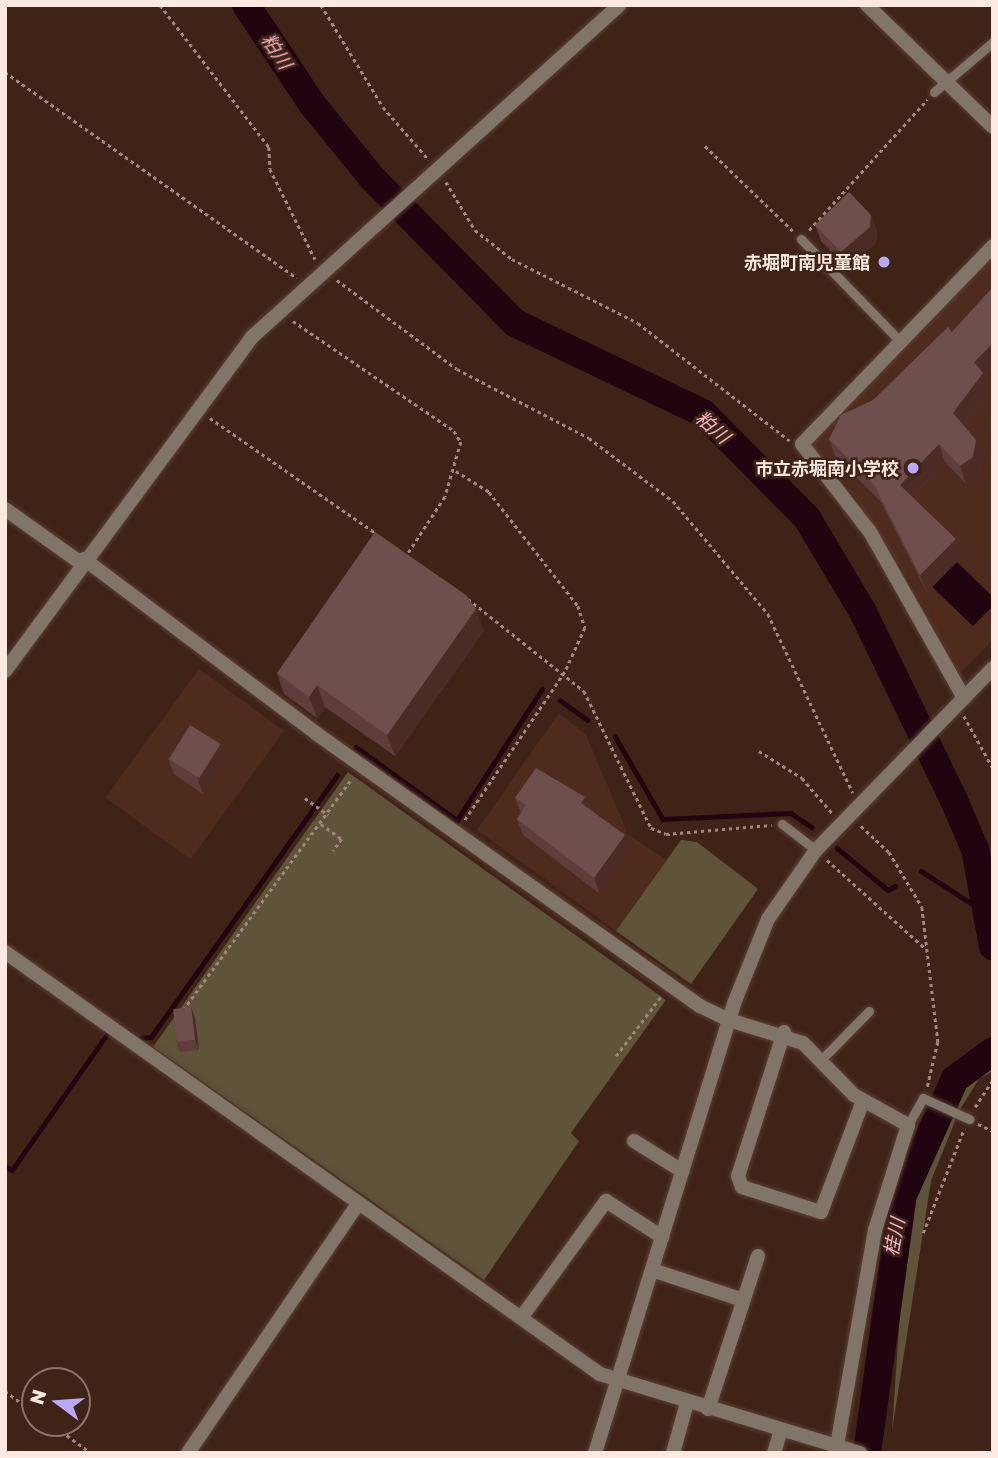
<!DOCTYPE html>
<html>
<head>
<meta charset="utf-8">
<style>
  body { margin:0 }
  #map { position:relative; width:998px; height:1458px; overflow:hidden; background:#402317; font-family:"Golos Text","Noto Sans JP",sans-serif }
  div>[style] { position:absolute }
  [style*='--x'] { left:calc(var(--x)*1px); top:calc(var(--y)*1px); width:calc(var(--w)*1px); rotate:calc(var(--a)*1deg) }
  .built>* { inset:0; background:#4f2b1d; transform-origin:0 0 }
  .green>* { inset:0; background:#5f5339 }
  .water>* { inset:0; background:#20040f }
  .stream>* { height:4.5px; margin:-2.25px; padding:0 2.25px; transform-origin:2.25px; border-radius:2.25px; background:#20040f }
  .river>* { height:28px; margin:-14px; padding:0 14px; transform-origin:14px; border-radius:14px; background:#20040f }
  .path>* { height:2.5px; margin-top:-1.25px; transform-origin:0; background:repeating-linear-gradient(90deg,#a0877d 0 3.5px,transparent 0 7px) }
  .roads { filter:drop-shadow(0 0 2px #5b3f33) drop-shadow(0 0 2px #5b3f33) }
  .service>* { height:9px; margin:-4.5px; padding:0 4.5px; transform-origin:4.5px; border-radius:4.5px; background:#81756a }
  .minor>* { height:14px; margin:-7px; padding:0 7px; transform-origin:7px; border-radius:7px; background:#81756a }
  .tertiary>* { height:14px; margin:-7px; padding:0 7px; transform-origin:7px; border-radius:7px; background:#81756a }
  .wall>* { inset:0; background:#5e3d3c }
  .shaded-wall>* { inset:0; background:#4b2b26 }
  .building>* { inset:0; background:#6f4f4e; transform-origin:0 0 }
  .dots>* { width:19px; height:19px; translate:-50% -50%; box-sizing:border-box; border:4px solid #402317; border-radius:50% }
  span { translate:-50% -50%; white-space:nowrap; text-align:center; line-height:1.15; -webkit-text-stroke:5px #402317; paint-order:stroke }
  .poi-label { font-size:18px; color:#fee9e2; font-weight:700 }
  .right { translate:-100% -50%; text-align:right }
  .water-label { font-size:19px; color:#f7b4c9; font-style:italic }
  .frame { position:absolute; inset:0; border:7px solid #fee9e2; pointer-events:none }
  .north { position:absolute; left:21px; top:1367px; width:70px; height:70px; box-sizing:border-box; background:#402317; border:2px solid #8c7268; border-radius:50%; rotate:286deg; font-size:19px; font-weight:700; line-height:28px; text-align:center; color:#fee9e2 }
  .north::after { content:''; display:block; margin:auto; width:24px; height:32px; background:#b9aaf7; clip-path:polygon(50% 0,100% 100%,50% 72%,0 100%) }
</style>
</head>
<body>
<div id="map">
  <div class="built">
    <div style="clip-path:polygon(993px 255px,993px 640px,959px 674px,910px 581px,845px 483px,813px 447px,814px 437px)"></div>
    <div style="left:199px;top:669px;width:105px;height:159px;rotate:36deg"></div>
    <div style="clip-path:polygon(559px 713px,586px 735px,628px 834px,666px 860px,616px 931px,477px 830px)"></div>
  </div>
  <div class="green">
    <div style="clip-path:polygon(348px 772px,666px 1000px,571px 1133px,579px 1141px,484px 1280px,153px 1047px)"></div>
    <div style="clip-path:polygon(681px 840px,697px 842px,758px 889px,691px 984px,616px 931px)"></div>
    <div style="clip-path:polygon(993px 1057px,993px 1071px,979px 1079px,959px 1111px,931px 1181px,892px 1431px,904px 1253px,914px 1195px,951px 1102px,974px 1066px)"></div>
  </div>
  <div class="water">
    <div style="clip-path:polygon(957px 562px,993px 597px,993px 606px,973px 626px,932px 587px)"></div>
  </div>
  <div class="stream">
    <div style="--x:560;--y:700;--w:34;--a:36"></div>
    <div style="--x:615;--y:736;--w:96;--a:60"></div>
    <div style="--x:663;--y:819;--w:128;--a:-2.7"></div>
    <div style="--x:791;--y:813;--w:25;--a:34"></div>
    <div style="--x:356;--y:747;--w:125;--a:35.9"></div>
    <div style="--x:457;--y:820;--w:156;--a:-57"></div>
    <div style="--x:837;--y:848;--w:66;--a:39.5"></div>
    <div style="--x:888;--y:890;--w:8;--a:-30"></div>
    <div style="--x:921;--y:871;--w:72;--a:32.6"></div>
    <div style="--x:140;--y:1038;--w:11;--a:-5"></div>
    <div style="--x:151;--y:1037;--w:321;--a:-54.6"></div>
    <div style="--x:5;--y:1166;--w:8;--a:30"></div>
    <div style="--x:12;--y:1170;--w:164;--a:-55"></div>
  </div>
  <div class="river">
    <div style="--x:246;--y:5;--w:119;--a:56.3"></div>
    <div style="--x:312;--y:104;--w:97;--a:50.9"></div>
    <div style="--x:373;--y:179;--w:202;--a:45.4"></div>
    <div style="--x:515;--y:323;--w:208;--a:25.6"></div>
    <div style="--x:703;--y:413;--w:148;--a:45.3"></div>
    <div style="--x:807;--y:518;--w:109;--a:59.2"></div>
    <div style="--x:863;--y:612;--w:207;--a:64.2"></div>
    <div style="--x:953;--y:798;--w:56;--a:66.7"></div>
    <div style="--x:975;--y:849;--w:99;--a:79.5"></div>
    <div style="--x:867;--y:1453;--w:260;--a:-82.1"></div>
    <div style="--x:903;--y:1195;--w:127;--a:-65.9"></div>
    <div style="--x:955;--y:1079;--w:47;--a:-36.4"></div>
  </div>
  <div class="path">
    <div style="--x:160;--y:5;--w:179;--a:52.5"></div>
    <div style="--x:269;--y:147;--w:22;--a:87"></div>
    <div style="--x:270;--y:169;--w:101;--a:63.4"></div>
    <div style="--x:321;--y:5;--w:119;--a:58.7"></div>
    <div style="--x:383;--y:107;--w:70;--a:49"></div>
    <div style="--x:5;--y:72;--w:357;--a:35.2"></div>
    <div style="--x:705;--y:146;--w:122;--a:44"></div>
    <div style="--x:446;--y:182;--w:56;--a:58.9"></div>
    <div style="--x:475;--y:230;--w:47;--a:38.1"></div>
    <div style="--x:512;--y:259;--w:141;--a:26.9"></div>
    <div style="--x:638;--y:323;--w:192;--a:37.8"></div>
    <div style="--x:809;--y:230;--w:176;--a:-47.8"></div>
    <div style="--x:337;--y:280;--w:149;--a:36.6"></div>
    <div style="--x:457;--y:369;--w:149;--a:27.6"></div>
    <div style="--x:589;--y:438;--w:105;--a:36.9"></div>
    <div style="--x:673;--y:501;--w:148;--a:49.9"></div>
    <div style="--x:768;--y:614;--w:198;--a:64.6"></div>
    <div style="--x:293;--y:321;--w:195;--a:34.3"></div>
    <div style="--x:454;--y:431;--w:13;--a:58"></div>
    <div style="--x:461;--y:442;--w:57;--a:106.2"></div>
    <div style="--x:445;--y:497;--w:69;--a:123.2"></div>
    <div style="--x:210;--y:418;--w:203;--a:34.8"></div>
    <div style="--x:456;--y:471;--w:39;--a:32"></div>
    <div style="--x:489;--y:492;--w:145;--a:52"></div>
    <div style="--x:578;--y:606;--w:23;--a:72"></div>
    <div style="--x:585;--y:628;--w:48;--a:114.4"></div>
    <div style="--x:565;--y:672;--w:181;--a:124"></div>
    <div style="--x:468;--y:599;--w:148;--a:38.4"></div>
    <div style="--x:584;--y:691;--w:153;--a:63.9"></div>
    <div style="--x:651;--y:828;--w:16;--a:22"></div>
    <div style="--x:666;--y:834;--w:106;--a:-4.9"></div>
    <div style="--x:964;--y:716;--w:60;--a:60.9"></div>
    <div style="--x:759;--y:751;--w:51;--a:32.1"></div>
    <div style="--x:802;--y:778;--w:48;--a:49.3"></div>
    <div style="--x:305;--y:798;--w:29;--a:36"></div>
    <div style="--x:321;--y:824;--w:26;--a:36"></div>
    <div style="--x:342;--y:839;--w:15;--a:127"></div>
    <div style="--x:861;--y:826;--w:38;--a:43"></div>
    <div style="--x:889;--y:852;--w:64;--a:59"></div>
    <div style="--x:922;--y:907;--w:136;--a:83.2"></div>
    <div style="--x:938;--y:1042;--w:48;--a:103.2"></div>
    <div style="--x:827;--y:860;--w:133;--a:42"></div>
    <div style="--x:183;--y:1010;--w:287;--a:-53.9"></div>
    <div style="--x:616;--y:1056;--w:76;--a:-53"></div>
    <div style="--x:975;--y:1107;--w:33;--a:-57"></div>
    <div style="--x:978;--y:1124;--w:17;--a:25"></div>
    <div style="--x:923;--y:1233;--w:112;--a:-68.5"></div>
    <div style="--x:5;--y:1391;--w:37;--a:36"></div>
    <div style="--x:50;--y:1423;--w:51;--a:36.2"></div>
  </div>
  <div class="roads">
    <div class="service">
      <div style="--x:934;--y:92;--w:77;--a:-40.3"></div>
      <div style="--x:801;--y:239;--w:142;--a:45.9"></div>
      <div style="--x:782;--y:824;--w:43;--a:37.4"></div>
      <div style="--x:820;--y:1061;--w:70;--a:-45.6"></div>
      <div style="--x:908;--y:1125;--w:31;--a:-61"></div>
      <div style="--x:923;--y:1098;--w:51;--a:24.5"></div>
    </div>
    <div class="minor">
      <div style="--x:867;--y:5;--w:175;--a:44.1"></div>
      <div style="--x:5;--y:509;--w:93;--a:35.4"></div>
      <div style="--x:964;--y:698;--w:191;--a:-119.5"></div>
      <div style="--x:870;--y:532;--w:111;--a:-127.7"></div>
      <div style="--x:802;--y:444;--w:275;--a:-46"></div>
      <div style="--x:5;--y:952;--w:729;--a:35.35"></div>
      <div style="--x:600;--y:1374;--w:272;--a:16.9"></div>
      <div style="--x:729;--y:1020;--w:77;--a:17.3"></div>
      <div style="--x:803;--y:1043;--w:73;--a:45.6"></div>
      <div style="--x:854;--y:1095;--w:62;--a:29.1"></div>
      <div style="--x:908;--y:1125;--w:110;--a:107.4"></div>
      <div style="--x:875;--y:1230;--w:224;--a:100"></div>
      <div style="--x:784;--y:1032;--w:151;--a:107.7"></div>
      <div style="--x:738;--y:1176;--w:12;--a:70"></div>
      <div style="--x:742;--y:1187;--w:83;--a:17.6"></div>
      <div style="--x:821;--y:1212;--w:119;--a:-69.3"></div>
      <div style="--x:634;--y:1141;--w:57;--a:32"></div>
      <div style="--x:652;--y:1270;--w:96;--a:18.2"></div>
      <div style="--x:521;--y:1318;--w:145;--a:-54"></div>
      <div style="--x:606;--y:1201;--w:67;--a:32.7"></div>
      <div style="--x:708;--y:1409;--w:161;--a:-71.9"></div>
      <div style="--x:188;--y:1453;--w:301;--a:-55.7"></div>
      <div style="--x:673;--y:1453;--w:52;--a:-74.4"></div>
      <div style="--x:774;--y:1453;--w:24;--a:-73"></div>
    </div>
    <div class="tertiary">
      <div style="--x:84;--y:559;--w:291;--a:36.9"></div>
      <div style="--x:317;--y:734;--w:470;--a:35.4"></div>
      <div style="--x:700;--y:1006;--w:32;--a:26"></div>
      <div style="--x:5;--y:671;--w:415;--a:-53.5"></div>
      <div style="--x:252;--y:337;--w:495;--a:-42.1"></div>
      <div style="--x:595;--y:1453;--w:473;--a:-72.8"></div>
      <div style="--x:735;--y:1001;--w:88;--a:-68.1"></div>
      <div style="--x:768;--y:919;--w:84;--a:-55.2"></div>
      <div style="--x:816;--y:850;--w:254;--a:-45.8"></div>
    </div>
  </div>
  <div class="wall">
    <div style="clip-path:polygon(871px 215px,877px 232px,876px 243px,847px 268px,821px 241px,815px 225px)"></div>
    <div style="clip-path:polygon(993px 287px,993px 367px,984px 376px,989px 390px,963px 425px,982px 457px,980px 475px,966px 484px,945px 462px,912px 497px,962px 556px,927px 592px,881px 502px,835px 456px,829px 439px,952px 332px)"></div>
    <div style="clip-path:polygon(484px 631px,395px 756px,325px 707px,317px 718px,284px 694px,277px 673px)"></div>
    <div style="clip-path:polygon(168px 758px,225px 761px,203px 794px,174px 774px)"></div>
    <div style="clip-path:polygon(585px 797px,590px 809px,631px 851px,600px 894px,523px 835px,517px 819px,521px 813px,515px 798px)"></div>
    <div style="clip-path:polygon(195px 1018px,199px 1050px,180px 1052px,176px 1041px)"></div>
  </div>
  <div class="shaded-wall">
    <div style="clip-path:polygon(871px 215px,877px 232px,876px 243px,847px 268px,841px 252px)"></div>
    <div style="clip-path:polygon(993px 343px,993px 367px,984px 376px,989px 390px,959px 430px,953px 413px,974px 362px)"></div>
    <div style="clip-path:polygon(976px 440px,982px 457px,980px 475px,966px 484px,960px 466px)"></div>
    <div style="clip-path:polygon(939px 444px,945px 462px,906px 503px,900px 485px)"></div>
    <div style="clip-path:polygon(956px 539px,962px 556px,927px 592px,920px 575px)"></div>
    <div style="clip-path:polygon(476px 609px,484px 631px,395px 756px,387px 735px)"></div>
    <div style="clip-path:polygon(317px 685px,325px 707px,317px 718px,309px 697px)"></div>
    <div style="clip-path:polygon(220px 744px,225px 761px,203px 794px,197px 777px)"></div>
    <div style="clip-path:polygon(585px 797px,591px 813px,581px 803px)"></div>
    <div style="clip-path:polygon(625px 835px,631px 851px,600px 894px,594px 878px)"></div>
    <div style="clip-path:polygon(191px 1007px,195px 1018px,199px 1050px,195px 1040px)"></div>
  </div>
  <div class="building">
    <div style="clip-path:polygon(849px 192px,871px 215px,870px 227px,841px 252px,815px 225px)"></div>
    <div style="clip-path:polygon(993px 287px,993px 343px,974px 362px,983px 373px,953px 413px,976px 440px,973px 457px,960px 466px,939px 444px,900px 485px,956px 539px,920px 575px,874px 485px,829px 439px,841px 415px,873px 400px,948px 327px,952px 332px)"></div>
    <div style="clip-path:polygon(375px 532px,466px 595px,476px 609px,387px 735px,317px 685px,309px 697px,277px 673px)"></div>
    <div style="left:190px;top:725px;width:36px;height:40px;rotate:32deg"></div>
    <div style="clip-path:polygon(536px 768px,585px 797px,581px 803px,625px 835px,594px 878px,517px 819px,526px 805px,515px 798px)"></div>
    <div style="left:191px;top:1007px;width:33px;height:18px;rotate:83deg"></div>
  </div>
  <div class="dots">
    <div style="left:884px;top:262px;background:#b9aaf7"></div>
    <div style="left:913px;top:468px;background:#b9aaf7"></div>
  </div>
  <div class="poi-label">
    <span class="right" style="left:870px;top:262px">赤堀町南児童館</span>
    <span class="right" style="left:899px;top:468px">市立赤堀南小学校</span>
  </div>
  <div class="water-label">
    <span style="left:277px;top:51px;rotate:57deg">粕川</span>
    <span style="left:713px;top:427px;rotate:41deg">粕川</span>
    <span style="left:894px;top:1237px;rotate:-79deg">桂川</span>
  </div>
  <div class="frame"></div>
  <div class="north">N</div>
</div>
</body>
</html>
